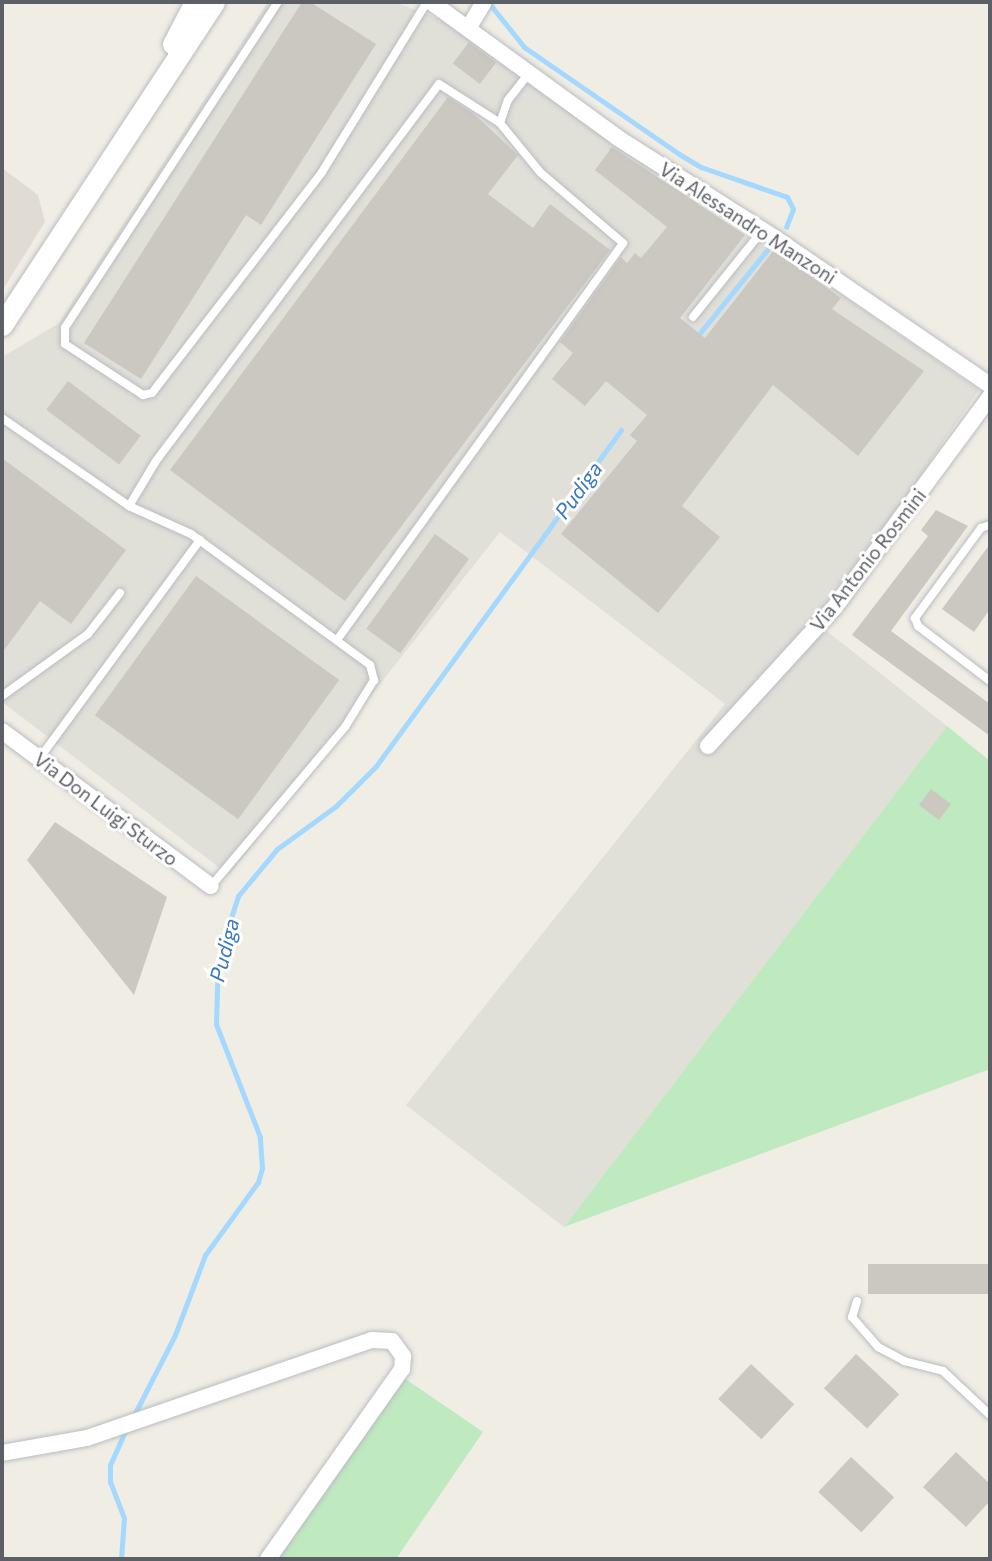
<!DOCTYPE html>
<html>
<head>
<meta charset="utf-8">
<style>
  body { margin:0 }
  #map { position:relative; width:992px; height:1561px; overflow:hidden; background:#f0ede4; font-family:Commissioner,sans-serif }
  div>[style] { position:absolute }
  [style*='--x'] { left:calc(var(--x)*1px); top:calc(var(--y)*1px); width:calc(var(--w)*1px); rotate:calc(var(--a)*1deg) }
  .industrial>* { inset:0; background:#e0dfd8 }
  .education>* { inset:0; background:#e0dcd3 }
  .green>* { inset:0; background:#bfe9bf }
  .stream>* { height:5px; margin:-2.5px; padding:0 2.5px; transform-origin:2.5px; border-radius:2.5px; background:#a5d8ff }
  .building>* { inset:0; background:#cbc8c1; transform-origin:0 0 }
  .roads { filter:drop-shadow(0 0 2px #b9bcc1) drop-shadow(0 0 2px #b9bcc1) }
  .lane>* { height:8px; margin:-4px; padding:0 4px; transform-origin:4px; border-radius:4px; background:#fff }
  .street>* { height:16px; margin:-8px; padding:0 8px; transform-origin:8px; border-radius:8px; background:#fff }
  .secondary>* { height:21px; margin:-10.5px; padding:0 10.5px; transform-origin:10.5px; border-radius:10.5px; background:#fff }
  span { translate:-50% -50%; white-space:nowrap; text-align:center; line-height:1.15; -webkit-text-stroke:6px #fff; paint-order:stroke }
  .street-label { font-size:19px; color:#5c6066 }
  .water-label { font-size:21px; color:#3a78b9; font-style:italic }
  .frame { position:absolute; inset:0; border:4px solid #5c6066; pointer-events:none }
</style>
</head>
<body>
<div id="map">
  <div class="industrial">
    <div style="clip-path:polygon(268px 2px,395px 2px,447px 22px,979px 390px,819px 625px,947px 726px,564px 1227px,406px 1105px,725px 704px,500px 532px,229px 875px,2px 702px,2px 357px,58px 324px)"></div>
  </div>
  <div class="education">
    <div style="clip-path:polygon(2px 168px,38px 195px,45px 222px,2px 291px)"></div>
  </div>
  <div class="green">
    <div style="clip-path:polygon(947px 726px,990px 761px,990px 1069px,564px 1227px)"></div>
    <div style="clip-path:polygon(404px 1378px,483px 1432px,396px 1559px,275px 1559px)"></div>
  </div>
  <div class="stream">
    <div style="--x:488;--y:2;--w:58;--a:51.3"></div>
    <div style="--x:524;--y:47;--w:188;--a:34.6"></div>
    <div style="--x:679;--y:154;--w:26;--a:31"></div>
    <div style="--x:701;--y:167;--w:91;--a:19.2"></div>
    <div style="--x:787;--y:197;--w:13;--a:63"></div>
    <div style="--x:793;--y:209;--w:19;--a:111"></div>
    <div style="--x:699;--y:334;--w:108;--a:-51"></div>
    <div style="--x:133;--y:1417;--w:92;--a:-62.9"></div>
    <div style="--x:175;--y:1335;--w:85;--a:-69.4"></div>
    <div style="--x:205;--y:1255;--w:90;--a:-54"></div>
    <div style="--x:258;--y:1182;--w:15;--a:-74"></div>
    <div style="--x:262;--y:1168;--w:31;--a:-94"></div>
    <div style="--x:260;--y:1137;--w:121;--a:-111.3"></div>
    <div style="--x:216;--y:1024;--w:66;--a:-88.3"></div>
    <div style="--x:218;--y:958;--w:65;--a:-72.1"></div>
    <div style="--x:238;--y:896;--w:61;--a:-50.3"></div>
    <div style="--x:277;--y:849;--w:73;--a:-36.1"></div>
    <div style="--x:336;--y:806;--w:57;--a:-45"></div>
    <div style="--x:376;--y:766;--w:416;--a:-53.9"></div>
    <div style="--x:121;--y:1559;--w:41;--a:-85.8"></div>
    <div style="--x:124;--y:1518;--w:39;--a:-111"></div>
    <div style="--x:110;--y:1482;--w:17;--a:-90"></div>
    <div style="--x:110;--y:1465;--w:39;--a:-66"></div>
  </div>
  <div class="building">
    <div style="clip-path:polygon(302px 2px,310px 2px,376px 44px,261px 225px,246px 215px,141px 379px,84px 343px)"></div>
    <div style="left:469px;top:42px;width:34px;height:27px;rotate:37deg"></div>
    <div style="clip-path:polygon(448px 97px,474px 114px,518px 155px,488px 194px,533px 228px,550px 204px,610px 250px,345px 601px,170px 470px)"></div>
    <div style="clip-path:polygon(612px 147px,745px 235px,680px 318px,705px 338px,774px 250px,841px 298px,832px 309px,924px 371px,858px 456px,773px 385px,682px 506px,720px 537px,658px 613px,561px 534px,637px 441px,630px 435px,647px 415px,606px 381px,585px 406px,552px 379px,573px 353px,560px 342px,621px 257px,627px 263px,635px 253px,641px 258px,667px 227px,595px 170px)"></div>
    <div style="left:68px;top:381px;width:91px;height:36px;rotate:37deg"></div>
    <div style="clip-path:polygon(2px 458px,126px 550px,71px 624px,40px 601px,2px 653px)"></div>
    <div style="clip-path:polygon(936px 510px,968px 526px,891px 631px,990px 704px,990px 736px,852px 635px,928px 536px,921px 530px)"></div>
    <div style="left:435px;top:534px;width:42px;height:117px;rotate:36deg"></div>
    <div style="clip-path:polygon(990px 544px,990px 609px,974px 632px,942px 609px)"></div>
    <div style="left:196px;top:576px;width:177px;height:172px;rotate:36deg"></div>
    <div style="left:931px;top:789px;width:25px;height:20px;rotate:37deg"></div>
    <div style="clip-path:polygon(55px 822px,167px 897px,134px 995px,27px 860px)"></div>
    <div style="left:990px;top:1264px;width:30px;height:122px;rotate:90deg"></div>
    <div style="left:856px;top:1354px;width:59px;height:47px;rotate:43deg"></div>
    <div style="left:751px;top:1364px;width:59px;height:48px;rotate:43deg"></div>
    <div style="clip-path:polygon(956px 1452px,990px 1484px,990px 1501px,966px 1527px,923px 1487px)"></div>
    <div style="left:851px;top:1457px;width:59px;height:48px;rotate:43deg"></div>
  </div>
  <div class="roads">
    <div class="lane">
      <div style="--x:278;--y:2;--w:389;--a:123.2"></div>
      <div style="--x:65;--y:328;--w:16;--a:90"></div>
      <div style="--x:65;--y:344;--w:93;--a:33.2"></div>
      <div style="--x:143;--y:395;--w:9;--a:-13"></div>
      <div style="--x:152;--y:393;--w:279;--a:-52.4"></div>
      <div style="--x:322;--y:172;--w:200;--a:-58.3"></div>
      <div style="--x:693;--y:317;--w:112;--a:-51.2"></div>
      <div style="--x:2;--y:418;--w:155;--a:34.7"></div>
      <div style="--x:129;--y:506;--w:68;--a:24.3"></div>
      <div style="--x:191;--y:534;--w:222;--a:36.2"></div>
      <div style="--x:370;--y:665;--w:16;--a:75"></div>
      <div style="--x:374;--y:680;--w:55;--a:121.7"></div>
      <div style="--x:345;--y:727;--w:208;--a:130.1"></div>
      <div style="--x:129;--y:506;--w:52;--a:-59"></div>
      <div style="--x:156;--y:461;--w:471;--a:-53.1"></div>
      <div style="--x:439;--y:84;--w:72;--a:32.6"></div>
      <div style="--x:990;--y:525;--w:9;--a:162"></div>
      <div style="--x:981;--y:528;--w:112;--a:126.3"></div>
      <div style="--x:915;--y:618;--w:9;--a:69"></div>
      <div style="--x:918;--y:626;--w:91;--a:37.4"></div>
      <div style="--x:337;--y:640;--w:489;--a:-54.2"></div>
      <div style="--x:623;--y:243;--w:109;--a:-139.5"></div>
      <div style="--x:540;--y:172;--w:63;--a:-129.2"></div>
      <div style="--x:500;--y:123;--w:24;--a:-71"></div>
      <div style="--x:508;--y:100;--w:34;--a:-52"></div>
      <div style="--x:2;--y:696;--w:106;--a:-35.8"></div>
      <div style="--x:88;--y:634;--w:52;--a:-52"></div>
      <div style="--x:39;--y:759;--w:272;--a:-53.7"></div>
      <div style="--x:857;--y:1301;--w:17;--a:107"></div>
      <div style="--x:852;--y:1317;--w:40;--a:49"></div>
      <div style="--x:878;--y:1347;--w:30;--a:28"></div>
      <div style="--x:904;--y:1361;--w:40;--a:14.4"></div>
      <div style="--x:943;--y:1371;--w:64;--a:43.1"></div>
    </div>
    <div class="street">
      <div style="--x:431;--y:2;--w:231;--a:36"></div>
      <div style="--x:618;--y:138;--w:186;--a:32.5"></div>
      <div style="--x:775;--y:238;--w:260;--a:34.4"></div>
      <div style="--x:469;--y:27;--w:29;--a:-59"></div>
      <div style="--x:2;--y:731;--w:260;--a:36.6"></div>
      <div style="--x:708;--y:746;--w:188;--a:-47.6"></div>
      <div style="--x:835;--y:607;--w:261;--a:-53.6"></div>
      <div style="--x:2;--y:1453;--w:86;--a:-10"></div>
      <div style="--x:87;--y:1438;--w:301;--a:-19"></div>
      <div style="--x:372;--y:1340;--w:20;--a:3"></div>
      <div style="--x:392;--y:1341;--w:19;--a:54"></div>
      <div style="--x:403;--y:1356;--w:13;--a:94"></div>
      <div style="--x:402;--y:1369;--w:232;--a:125.2"></div>
    </div>
    <div class="secondary">
      <div style="--x:173;--y:44;--w:47;--a:-62.4"></div>
      <div style="--x:2;--y:325;--w:386;--a:-56.7"></div>
    </div>
  </div>
  <div class="street-label">
    <span style="left:748px;top:223px;rotate:33deg">Via Alessandro Manzoni</span>
    <span style="left:868px;top:560px;rotate:-52deg">Via Antonio Rosmini</span>
    <span style="left:106px;top:809px;rotate:37deg">Via Don Luigi Sturzo</span>
  </div>
  <div class="water-label">
    <span style="left:578px;top:490px;rotate:-54deg">Pudiga</span>
    <span style="left:224px;top:950px;rotate:-76deg">Pudiga</span>
  </div>
  <div class="frame"></div>
</div>
</body>
</html>
